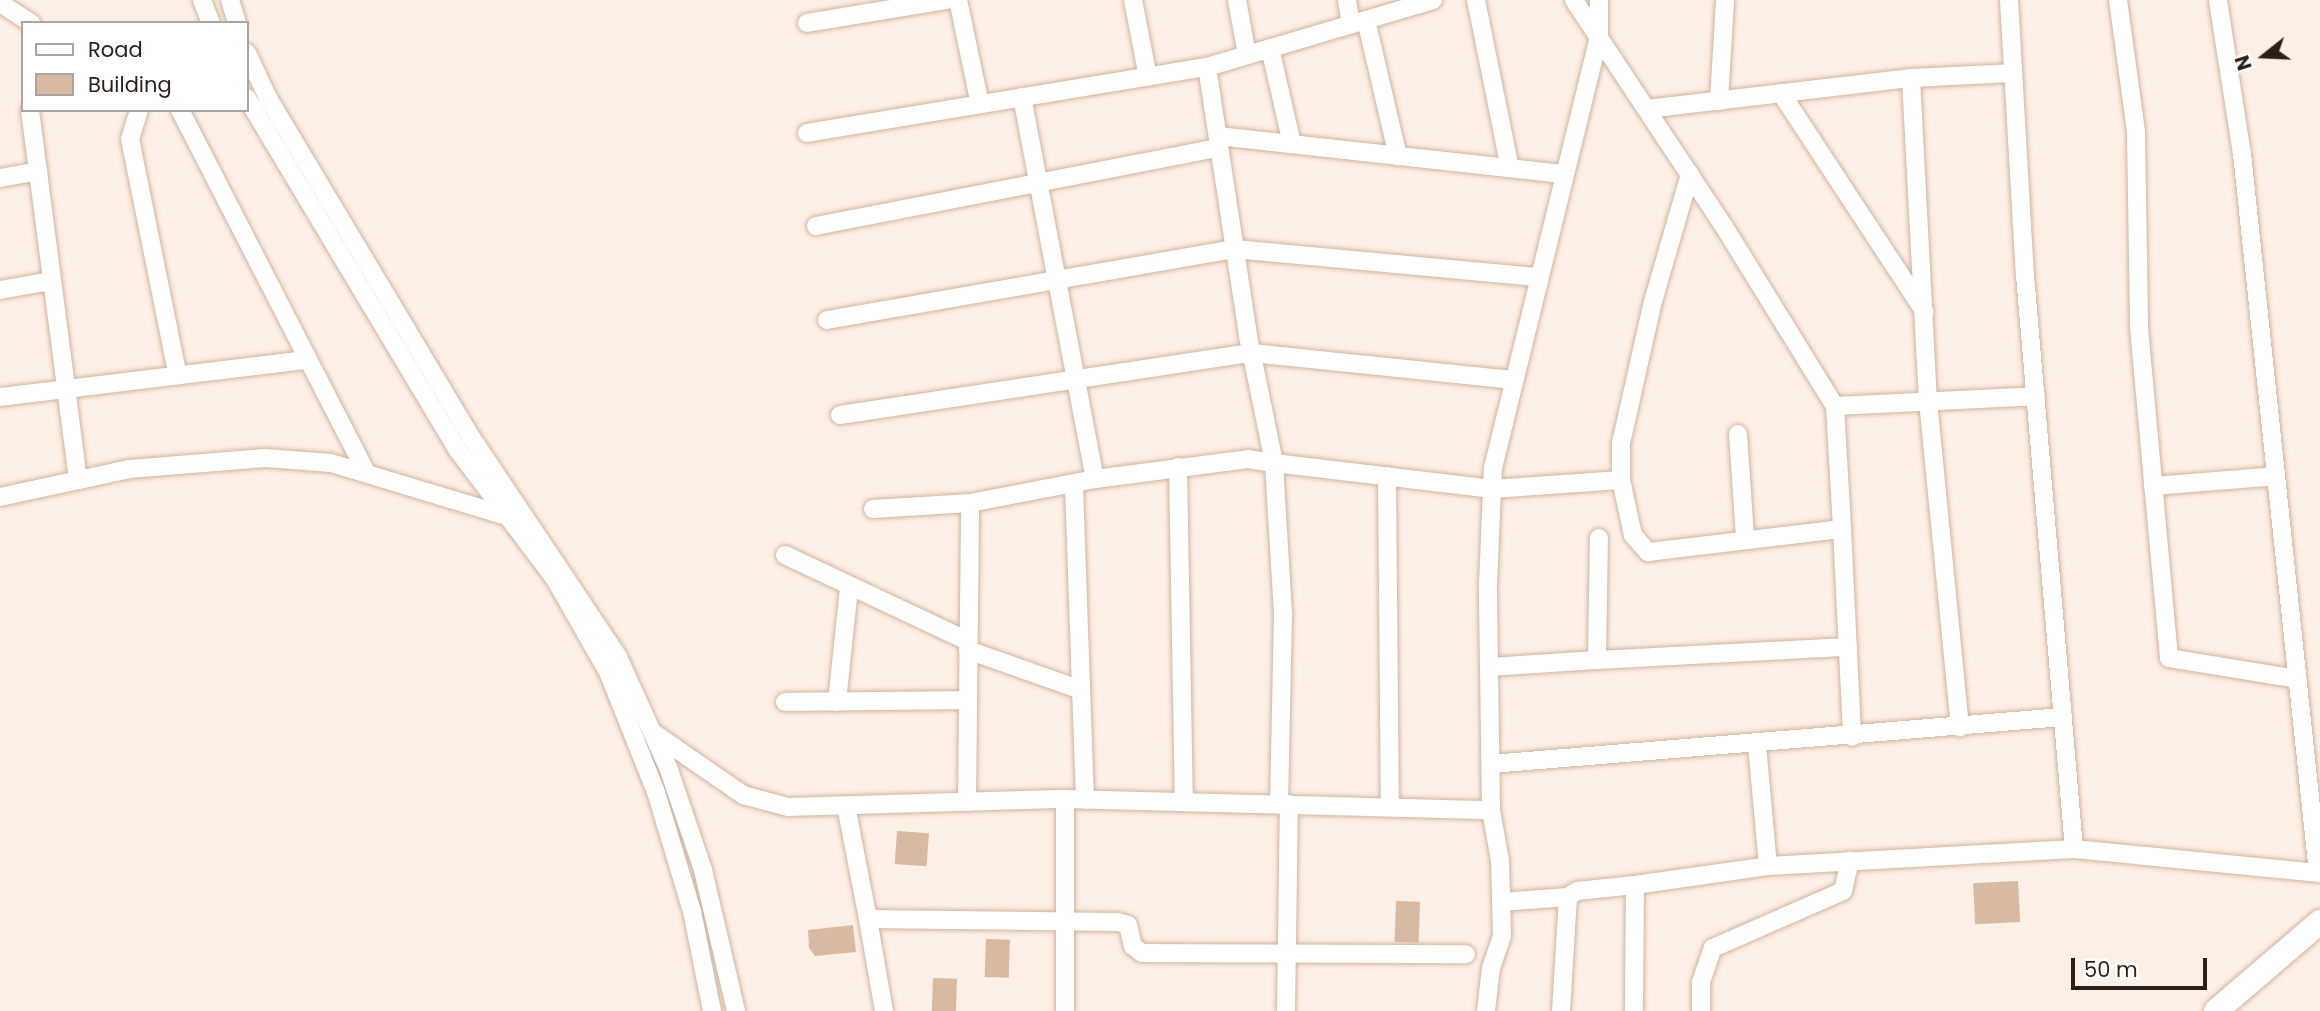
<!DOCTYPE html>
<html>
<head>
<meta charset="utf-8">
<style>
  body { margin:0 }
  #map { position:relative; width:2320px; height:1011px; overflow:hidden; background:#fcefe5; font-family:Poppins,sans-serif }
  div>[style] { position:absolute }
  [style*='--x'] { left:calc(var(--x)*1px); top:calc(var(--y)*1px); width:calc(var(--w)*1px); rotate:calc(var(--a)*1deg) }
  .building>* { inset:0; background:#d8b9a1; transform-origin:0 0 }
  .roads { filter:drop-shadow(0 0 2px #d2b39c) drop-shadow(0 0 2px #d2b39c) }
  .street>* { height:18px; margin:-9px; padding:0 9px; transform-origin:9px; border-radius:9px; background:#fff }
  .secondary>* { height:24px; margin:-12px; padding:0 12px; transform-origin:12px; border-radius:12px; background:#fff }
  span { translate:-50% -50%; white-space:nowrap; text-align:center; line-height:1.15; -webkit-text-stroke:5px #fff; paint-order:stroke }
  .legend { position:absolute; left:21px; top:21px; width:228px; height:91px; box-sizing:border-box; background:#fff; border:2px solid #aaa5a2; margin:0; padding:9px 12px; list-style:none; font-size:21px; color:#2b1f16 }
  .legend li { display:flex; align-items:center; gap:14px; height:35px }
  .legend b { width:35px; border:2px solid #aaa5a2 }
  .north { position:absolute; left:2229px; top:21px; width:70px; height:70px; -webkit-text-stroke:5px #fff; paint-order:stroke; rotate:252deg; font-size:19px; font-weight:700; line-height:28px; text-align:center; color:#2b1f16 }
  .north::after { content:''; display:block; margin:auto; width:24px; height:32px; background:#2b1f16; clip-path:polygon(50% 0,100% 100%,50% 72%,0 100%) }
  .scale { position:absolute; left:2071px; top:958px; width:136px; height:32px; box-sizing:border-box; border:4px solid #2b1f16; border-top:0; padding-left:9px; font-size:21px; line-height:24px; white-space:nowrap; color:#2b1f16; -webkit-text-stroke:5px #fff; paint-order:stroke }
</style>
</head>
<body>
<div id="map">
  <div class="building">
    <div style="left:897px;top:831px;width:32px;height:33px;rotate:4deg"></div>
    <div style="left:2018px;top:881px;width:41px;height:45px;rotate:87deg"></div>
    <div style="left:1396px;top:901px;width:24px;height:41px;rotate:2deg"></div>
    <div style="clip-path:polygon(853px 925px,856px 952px,815px 956px,809px 948px,808px 930px)"></div>
    <div style="left:986px;top:939px;width:24px;height:38px;rotate:2deg"></div>
    <div style="left:933px;top:978px;width:24px;height:33px;rotate:2deg"></div>
  </div>
  <div class="roads">
    <div class="street">
      <div style="--x:202;--y:0;--w:25;--a:69"></div>
      <div style="--x:230;--y:0;--w:24;--a:73"></div>
      <div style="--x:958;--y:0;--w:106;--a:78.1"></div>
      <div style="--x:1133;--y:0;--w:78;--a:79"></div>
      <div style="--x:1237;--y:0;--w:56;--a:79.7"></div>
      <div style="--x:1347;--y:0;--w:25;--a:81"></div>
      <div style="--x:1476;--y:0;--w:171;--a:78.6"></div>
      <div style="--x:1574;--y:0;--w:270;--a:56.5"></div>
      <div style="--x:1723;--y:225;--w:213;--a:58.3"></div>
      <div style="--x:1835;--y:406;--w:123;--a:86.7"></div>
      <div style="--x:2009;--y:0;--w:275;--a:86.7"></div>
      <div style="--x:2025;--y:275;--w:576;--a:85.12"></div>
      <div style="--x:2118;--y:0;--w:133;--a:82.2"></div>
      <div style="--x:2136;--y:132;--w:196;--a:89.1"></div>
      <div style="--x:2139;--y:328;--w:331;--a:84.8"></div>
      <div style="--x:2169;--y:658;--w:130;--a:9.3"></div>
      <div style="--x:0;--y:3;--w:37;--a:33"></div>
      <div style="--x:1366;--y:20;--w:70;--a:-16.6"></div>
      <div style="--x:807;--y:23;--w:141;--a:-9.4"></div>
      <div style="--x:1270;--y:48;--w:98;--a:77.1"></div>
      <div style="--x:247;--y:53;--w:50;--a:65"></div>
      <div style="--x:268;--y:98;--w:395;--a:59.1"></div>
      <div style="--x:471;--y:437;--w:265;--a:56.2"></div>
      <div style="--x:618;--y:657;--w:121;--a:65.6"></div>
      <div style="--x:668;--y:767;--w:109;--a:71.2"></div>
      <div style="--x:703;--y:870;--w:145;--a:76.8"></div>
      <div style="--x:1207;--y:67;--w:166;--a:-16.5"></div>
      <div style="--x:1366;--y:20;--w:140;--a:76.8"></div>
      <div style="--x:1911;--y:78;--w:101;--a:-2.8"></div>
      <div style="--x:1781;--y:93;--w:262;--a:56.7"></div>
      <div style="--x:1022;--y:97;--w:389;--a:79.2"></div>
      <div style="--x:247;--y:98;--w:409;--a:59.1"></div>
      <div style="--x:457;--y:449;--w:163;--a:53"></div>
      <div style="--x:555;--y:579;--w:107;--a:60.3"></div>
      <div style="--x:608;--y:672;--w:129;--a:68.2"></div>
      <div style="--x:656;--y:792;--w:124;--a:73.2"></div>
      <div style="--x:692;--y:911;--w:102;--a:78.7"></div>
      <div style="--x:1719;--y:101;--w:101;--a:-86.6"></div>
      <div style="--x:1647;--y:109;--w:266;--a:-6.7"></div>
      <div style="--x:1911;--y:78;--w:323;--a:87"></div>
      <div style="--x:1928;--y:401;--w:328;--a:84.4"></div>
      <div style="--x:30;--y:110;--w:373;--a:82.6"></div>
      <div style="--x:139;--y:110;--w:30;--a:107"></div>
      <div style="--x:130;--y:139;--w:239;--a:78.6"></div>
      <div style="--x:180;--y:110;--w:407;--a:62.8"></div>
      <div style="--x:807;--y:133;--w:405;--a:-9.4"></div>
      <div style="--x:1207;--y:67;--w:272;--a:81.3"></div>
      <div style="--x:1248;--y:336;--w:130;--a:78.4"></div>
      <div style="--x:1274;--y:463;--w:220;--a:6.8"></div>
      <div style="--x:1492;--y:489;--w:129;--a:-4"></div>
      <div style="--x:1218;--y:136;--w:347;--a:6.3"></div>
      <div style="--x:1690;--y:174;--w:132;--a:106.2"></div>
      <div style="--x:1653;--y:301;--w:146;--a:102.7"></div>
      <div style="--x:1621;--y:443;--w:37;--a:90"></div>
      <div style="--x:1621;--y:480;--w:56;--a:77.7"></div>
      <div style="--x:1633;--y:535;--w:23;--a:49"></div>
      <div style="--x:1648;--y:552;--w:195;--a:-6.8"></div>
      <div style="--x:1842;--y:529;--w:208;--a:87.2"></div>
      <div style="--x:0;--y:178;--w:39;--a:-10"></div>
      <div style="--x:816;--y:226;--w:410;--a:-11"></div>
      <div style="--x:0;--y:290;--w:52;--a:-10"></div>
      <div style="--x:827;--y:320;--w:414;--a:-9.9"></div>
      <div style="--x:1235;--y:249;--w:302;--a:5.3"></div>
      <div style="--x:0;--y:397;--w:310;--a:-6.9"></div>
      <div style="--x:1835;--y:406;--w:201;--a:-2.8"></div>
      <div style="--x:840;--y:415;--w:417;--a:-8.6"></div>
      <div style="--x:1252;--y:353;--w:264;--a:5.9"></div>
      <div style="--x:1738;--y:434;--w:104;--a:86.1"></div>
      <div style="--x:1178;--y:467;--w:335;--a:89"></div>
      <div style="--x:1387;--y:476;--w:331;--a:89.5"></div>
      <div style="--x:1074;--y:486;--w:314;--a:88"></div>
      <div style="--x:2153;--y:486;--w:123;--a:-4.6"></div>
      <div style="--x:0;--y:497;--w:132;--a:-12.2"></div>
      <div style="--x:129;--y:469;--w:137;--a:-4.6"></div>
      <div style="--x:266;--y:458;--w:65;--a:4.4"></div>
      <div style="--x:331;--y:463;--w:184;--a:16.8"></div>
      <div style="--x:873;--y:509;--w:97;--a:-3.5"></div>
      <div style="--x:785;--y:555;--w:202;--a:25.2"></div>
      <div style="--x:968;--y:650;--w:117;--a:19.5"></div>
      <div style="--x:1597;--y:660;--w:251;--a:-3"></div>
      <div style="--x:1489;--y:667;--w:108;--a:-3.7"></div>
      <div style="--x:1597;--y:660;--w:122;--a:-89.1"></div>
      <div style="--x:785;--y:702;--w:183;--a:-0.6"></div>
      <div style="--x:837;--y:702;--w:115;--a:-84"></div>
      <div style="--x:655;--y:734;--w:107;--a:34.7"></div>
      <div style="--x:743;--y:795;--w:47;--a:14.9"></div>
      <div style="--x:788;--y:807;--w:277;--a:-1.7"></div>
      <div style="--x:1757;--y:745;--w:121;--a:84.8"></div>
      <div style="--x:1491;--y:764;--w:574;--a:-4.7"></div>
      <div style="--x:967;--y:802;--w:299;--a:-89.4"></div>
      <div style="--x:970;--y:503;--w:127;--a:-10.9"></div>
      <div style="--x:1095;--y:479;--w:154;--a:-7.4"></div>
      <div style="--x:1248;--y:459;--w:26;--a:9"></div>
      <div style="--x:1274;--y:463;--w:151;--a:86.6"></div>
      <div style="--x:1283;--y:614;--w:190;--a:91.2"></div>
      <div style="--x:846;--y:806;--w:115;--a:79"></div>
      <div style="--x:1635;--y:885;--w:134;--a:-8.1"></div>
      <div style="--x:1768;--y:866;--w:306;--a:-3.2"></div>
      <div style="--x:2074;--y:849;--w:245;--a:5.6"></div>
      <div style="--x:2318;--y:873;--w:723;--a:-96.03"></div>
      <div style="--x:2242;--y:154;--w:156;--a:-98.9"></div>
      <div style="--x:1501;--y:902;--w:67;--a:-4.3"></div>
      <div style="--x:884;--y:1011;--w:93;--a:-99.9"></div>
      <div style="--x:868;--y:919;--w:250;--a:0.7"></div>
      <div style="--x:1118;--y:922;--w:10;--a:17"></div>
      <div style="--x:1128;--y:925;--w:22;--a:77"></div>
      <div style="--x:1133;--y:946;--w:11;--a:38"></div>
      <div style="--x:1142;--y:953;--w:324;--a:0.2"></div>
      <div style="--x:1065;--y:1011;--w:212;--a:-90"></div>
      <div style="--x:1065;--y:799;--w:426;--a:1.5"></div>
      <div style="--x:1491;--y:810;--w:225;--a:-90.8"></div>
      <div style="--x:1488;--y:585;--w:117;--a:-87.6"></div>
      <div style="--x:1493;--y:468;--w:444;--a:-76.2"></div>
      <div style="--x:1599;--y:37;--w:37;--a:-90"></div>
      <div style="--x:1286;--y:1011;--w:207;--a:-89.2"></div>
      <div style="--x:1486;--y:1011;--w:43;--a:-83.4"></div>
      <div style="--x:1491;--y:968;--w:34;--a:-71"></div>
      <div style="--x:1502;--y:936;--w:75;--a:-91.5"></div>
      <div style="--x:1500;--y:861;--w:52;--a:-100"></div>
      <div style="--x:1561;--y:1011;--w:114;--a:-86.5"></div>
      <div style="--x:1568;--y:897;--w:11;--a:-34"></div>
      <div style="--x:1577;--y:891;--w:58;--a:-5.9"></div>
      <div style="--x:1635;--y:885;--w:126;--a:90.5"></div>
      <div style="--x:1701;--y:1011;--w:29;--a:-90"></div>
      <div style="--x:1701;--y:982;--w:36;--a:-71"></div>
      <div style="--x:1713;--y:948;--w:142;--a:-23.7"></div>
      <div style="--x:1843;--y:891;--w:31;--a:-77"></div>
    </div>
    <div class="secondary">
      <div style="--x:2216;--y:1011;--w:137;--a:-40.6"></div>
    </div>
  </div>
  <ul class="legend">
  <li><b style="height:9px;background:#fff"></b>Road</li>
  <li><b style="height:19px;background:#d8b9a1"></b>Building</li>
  </ul>
  <div class="north">N</div>
  <div class="scale">50 m</div>
</div>
</body>
</html>
